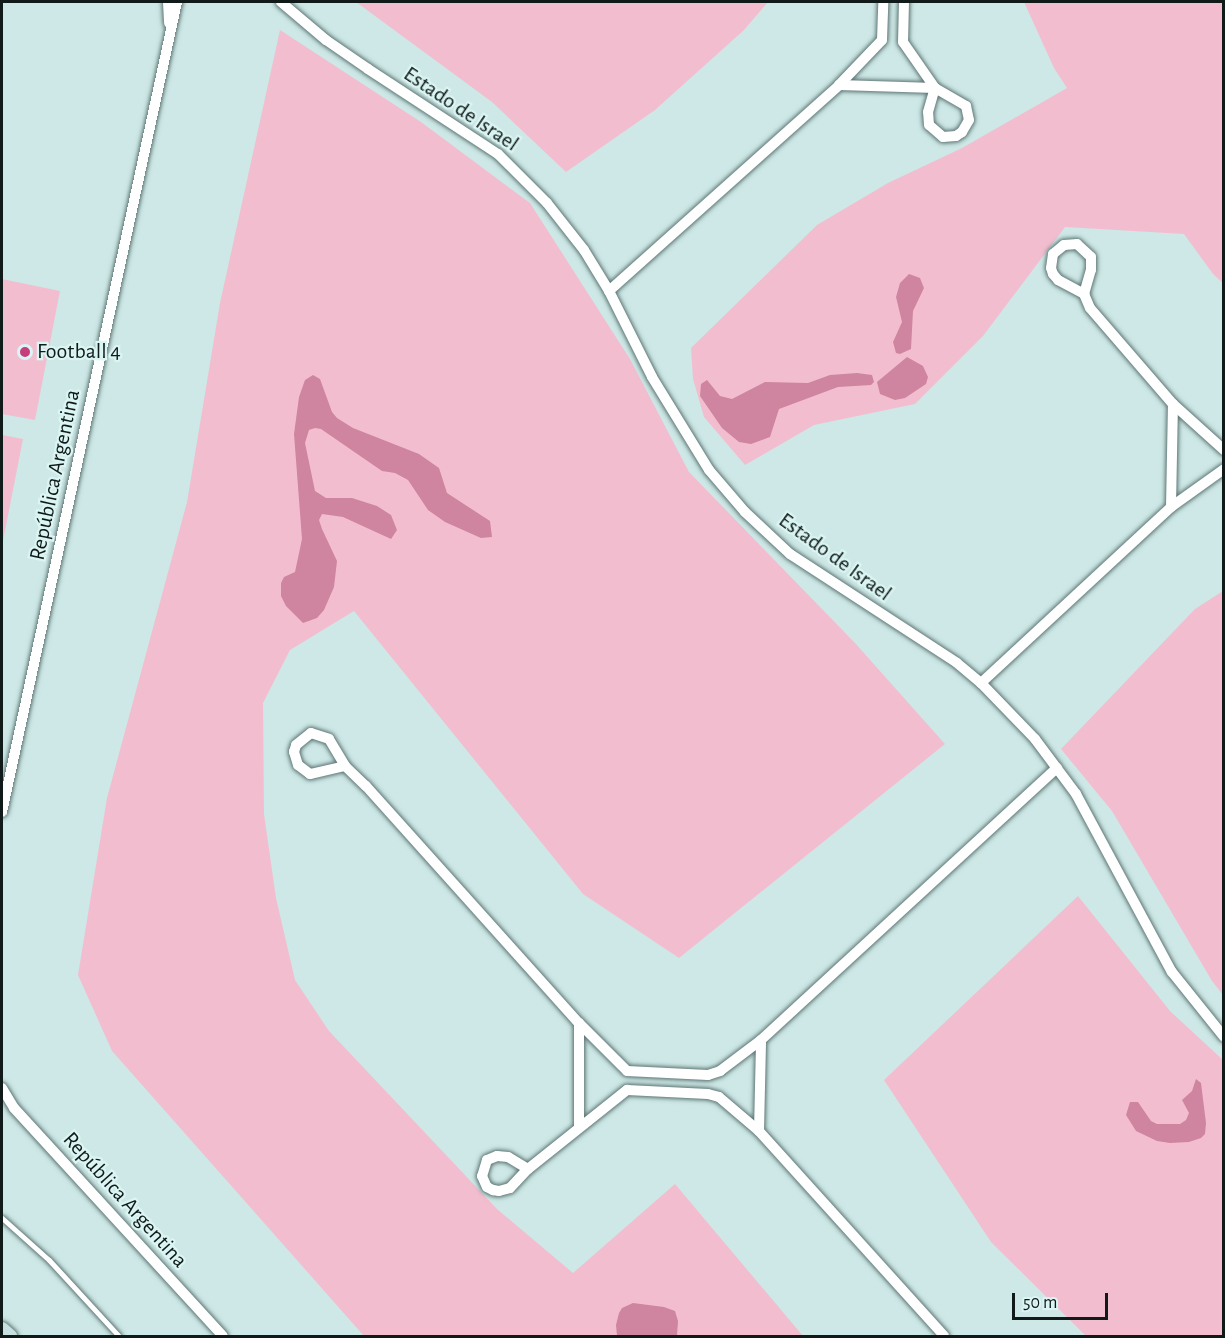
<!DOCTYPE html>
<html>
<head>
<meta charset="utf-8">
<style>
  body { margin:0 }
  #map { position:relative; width:1225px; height:1338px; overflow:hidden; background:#cde8e6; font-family:"Alegreya Sans",sans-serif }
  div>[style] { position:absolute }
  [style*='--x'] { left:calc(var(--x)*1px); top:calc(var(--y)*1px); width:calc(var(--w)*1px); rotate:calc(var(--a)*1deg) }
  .green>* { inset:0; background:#f2becf }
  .water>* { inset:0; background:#cf849f }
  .roads { filter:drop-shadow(0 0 2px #5e7675) drop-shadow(0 0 2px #5e7675) }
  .service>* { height:5px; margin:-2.5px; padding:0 2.5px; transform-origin:2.5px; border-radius:2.5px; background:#fff }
  .minor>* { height:10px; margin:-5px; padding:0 5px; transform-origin:5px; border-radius:5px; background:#fff }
  .secondary>* { height:14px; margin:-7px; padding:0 7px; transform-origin:7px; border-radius:7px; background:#c7e1e0 }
  .dots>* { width:16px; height:16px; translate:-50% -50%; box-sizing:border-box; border:3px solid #daf5f3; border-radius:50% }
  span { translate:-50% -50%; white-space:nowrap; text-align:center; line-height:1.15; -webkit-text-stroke:4.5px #daf5f3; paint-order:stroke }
  .street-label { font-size:22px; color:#101a19 }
  .poi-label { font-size:22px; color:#101a19 }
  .left { translate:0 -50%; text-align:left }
  .frame { position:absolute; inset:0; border:3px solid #101a19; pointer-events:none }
  .scale { position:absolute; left:1012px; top:1293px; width:96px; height:27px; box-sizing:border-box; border:3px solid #101a19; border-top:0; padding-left:8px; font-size:18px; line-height:21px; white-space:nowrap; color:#101a19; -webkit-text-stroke:4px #daf5f3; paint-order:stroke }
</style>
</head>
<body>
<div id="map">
  <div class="green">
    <div style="clip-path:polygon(356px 2px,768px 2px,744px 30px,655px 110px,566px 172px,492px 102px)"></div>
    <div style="clip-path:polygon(1024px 2px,1223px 2px,1223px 283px,1213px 274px,1184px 234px,1065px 227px,983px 336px,915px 404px,814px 425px,745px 465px,704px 417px,693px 379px,691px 348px,817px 225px,888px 183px,962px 148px,1067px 88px,1054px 68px)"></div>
    <div style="clip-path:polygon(280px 30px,421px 122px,530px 203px,630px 359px,689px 472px,855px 643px,945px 744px,679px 958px,583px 894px,354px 611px,290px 650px,263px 703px,264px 814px,276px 898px,295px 980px,329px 1031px,497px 1209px,573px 1273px,675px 1184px,803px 1336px,364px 1336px,112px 1051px,78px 975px,107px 798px,187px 502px,220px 303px)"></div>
    <div style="clip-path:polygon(2px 279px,60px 291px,35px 420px,2px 414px)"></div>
    <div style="clip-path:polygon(2px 435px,23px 439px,2px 546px)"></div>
    <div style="clip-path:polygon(1223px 591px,1223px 995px,1212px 981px,1112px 811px,1061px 749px,1195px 609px)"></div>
    <div style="clip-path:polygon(1078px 896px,1170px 1011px,1223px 1060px,1223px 1336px,1086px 1336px,991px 1242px,884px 1080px)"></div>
  </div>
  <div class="water">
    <div style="clip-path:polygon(909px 274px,920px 278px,924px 288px,913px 311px,911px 349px,900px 354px,896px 353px,893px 342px,902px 322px,896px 297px,900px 283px)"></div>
    <div style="clip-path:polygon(907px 357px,923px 366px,928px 377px,926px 384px,905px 398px,895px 400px,880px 394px,877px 382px)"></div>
    <div style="clip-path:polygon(857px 373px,872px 375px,874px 382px,871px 385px,838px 387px,779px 409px,770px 437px,751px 444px,739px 442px,722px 428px,700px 396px,701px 384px,707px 380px,720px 396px,732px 399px,765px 382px,808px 383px,830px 375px)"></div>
    <div style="clip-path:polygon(313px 375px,320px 379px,332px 412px,337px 418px,353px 428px,419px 454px,439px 468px,447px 493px,490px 521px,492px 537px,481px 538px,445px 522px,428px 510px,408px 480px,395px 473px,382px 471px,321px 429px,315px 428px,309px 430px,305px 443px,315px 491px,326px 498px,352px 498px,377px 506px,391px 515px,397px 530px,391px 539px,343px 517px,322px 514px,319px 520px,322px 529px,337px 561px,334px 587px,324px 610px,317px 618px,303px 623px,286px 606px,281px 596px,281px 583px,284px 577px,295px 572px,302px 539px,294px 434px,299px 397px,305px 380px)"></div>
    <div style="clip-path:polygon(1196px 1079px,1201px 1083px,1206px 1123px,1205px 1134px,1201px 1138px,1189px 1142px,1170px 1143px,1157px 1141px,1136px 1131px,1126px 1115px,1130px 1102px,1138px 1102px,1151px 1121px,1157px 1124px,1180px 1124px,1186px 1120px,1189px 1113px,1182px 1100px,1192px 1091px)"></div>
    <div style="clip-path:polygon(633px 1303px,664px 1307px,675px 1311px,678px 1321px,677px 1336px,617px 1336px,616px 1325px,619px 1313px,622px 1308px)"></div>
  </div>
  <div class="roads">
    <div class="service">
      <div style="--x:2;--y:1218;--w:63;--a:41.8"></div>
      <div style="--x:49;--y:1260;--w:103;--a:47.4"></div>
    </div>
    <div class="minor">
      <div style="--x:168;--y:2;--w:21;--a:87"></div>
      <div style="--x:281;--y:2;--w:59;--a:40.2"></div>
      <div style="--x:326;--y:40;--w:51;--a:34.6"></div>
      <div style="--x:368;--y:69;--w:155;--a:33.2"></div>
      <div style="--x:498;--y:154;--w:69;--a:45"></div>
      <div style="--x:547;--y:203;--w:60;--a:51.8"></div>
      <div style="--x:584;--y:250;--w:48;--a:58.6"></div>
      <div style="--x:609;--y:291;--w:96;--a:63.4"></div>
      <div style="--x:652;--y:377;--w:109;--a:58.5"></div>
      <div style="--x:709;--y:470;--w:55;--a:49.4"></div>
      <div style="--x:745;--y:512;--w:62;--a:43"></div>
      <div style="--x:790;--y:554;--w:199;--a:33.1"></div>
      <div style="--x:957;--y:663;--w:31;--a:40"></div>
      <div style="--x:981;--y:683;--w:78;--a:46"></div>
      <div style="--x:1035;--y:739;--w:69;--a:53.3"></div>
      <div style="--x:1076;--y:794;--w:202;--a:61.7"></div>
      <div style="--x:1172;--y:972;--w:83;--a:51.3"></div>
      <div style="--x:904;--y:2;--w:40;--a:91.4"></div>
      <div style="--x:903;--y:42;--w:56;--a:55.2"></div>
      <div style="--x:839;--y:85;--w:96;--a:1.8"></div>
      <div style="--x:935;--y:88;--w:36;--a:30"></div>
      <div style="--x:966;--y:106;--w:14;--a:78"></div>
      <div style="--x:969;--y:120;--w:14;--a:120"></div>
      <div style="--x:962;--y:132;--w:7;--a:146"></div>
      <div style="--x:956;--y:136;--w:13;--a:176"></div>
      <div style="--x:943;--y:137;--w:18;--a:-139"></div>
      <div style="--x:929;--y:125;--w:13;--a:-94"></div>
      <div style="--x:928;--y:112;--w:25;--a:-74"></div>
      <div style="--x:609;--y:291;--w:309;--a:-41.8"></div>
      <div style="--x:839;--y:85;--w:62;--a:-46.3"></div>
      <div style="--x:882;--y:40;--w:38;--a:-88"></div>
      <div style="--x:1084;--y:294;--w:25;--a:-74"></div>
      <div style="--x:1091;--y:270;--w:13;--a:-90"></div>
      <div style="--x:1091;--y:257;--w:19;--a:-137"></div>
      <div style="--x:1077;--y:244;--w:13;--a:176"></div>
      <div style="--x:1064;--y:245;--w:14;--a:141"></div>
      <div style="--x:1053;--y:254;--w:14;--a:98"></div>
      <div style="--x:1051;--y:268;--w:6;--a:72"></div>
      <div style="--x:1053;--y:274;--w:8;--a:50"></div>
      <div style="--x:1058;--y:280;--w:30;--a:28"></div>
      <div style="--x:1084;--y:294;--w:15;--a:67"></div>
      <div style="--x:1090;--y:308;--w:127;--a:49.2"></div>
      <div style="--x:1173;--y:404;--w:69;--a:42"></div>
      <div style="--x:1171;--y:507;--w:103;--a:-88.9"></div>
      <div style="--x:981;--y:683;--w:259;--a:-42.8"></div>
      <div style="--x:1171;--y:507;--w:65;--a:-35.6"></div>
      <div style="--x:345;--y:766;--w:36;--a:167"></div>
      <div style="--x:310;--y:774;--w:15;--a:-143"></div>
      <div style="--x:298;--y:765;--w:14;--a:-107"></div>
      <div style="--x:294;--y:752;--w:7;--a:-74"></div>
      <div style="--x:296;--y:745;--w:19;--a:-39"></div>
      <div style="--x:311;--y:733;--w:19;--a:18"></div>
      <div style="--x:329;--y:739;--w:31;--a:59"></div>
      <div style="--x:345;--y:766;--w:29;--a:44"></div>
      <div style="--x:366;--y:786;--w:319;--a:48.1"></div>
      <div style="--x:579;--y:1023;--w:102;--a:90"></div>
      <div style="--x:2;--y:812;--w:829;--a:-77.81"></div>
      <div style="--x:579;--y:1023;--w:68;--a:45"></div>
      <div style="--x:627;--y:1071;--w:81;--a:2.8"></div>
      <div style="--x:708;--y:1075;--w:13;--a:-18"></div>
      <div style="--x:720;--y:1071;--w:51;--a:-37.1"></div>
      <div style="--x:761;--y:1040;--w:402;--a:-42.6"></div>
      <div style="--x:2;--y:1088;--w:23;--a:59"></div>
      <div style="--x:14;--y:1108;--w:309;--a:47.5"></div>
      <div style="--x:759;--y:1131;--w:91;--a:-88.7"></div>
      <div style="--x:528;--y:1169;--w:23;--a:-149"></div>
      <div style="--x:508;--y:1157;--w:11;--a:-175"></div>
      <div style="--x:497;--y:1156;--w:11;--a:158"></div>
      <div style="--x:487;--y:1160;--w:17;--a:107"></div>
      <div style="--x:482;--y:1176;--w:12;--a:66"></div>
      <div style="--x:487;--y:1187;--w:7;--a:27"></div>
      <div style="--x:493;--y:1190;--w:6;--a:9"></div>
      <div style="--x:499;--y:1191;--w:11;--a:-15"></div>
      <div style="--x:510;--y:1188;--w:26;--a:-47"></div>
      <div style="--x:528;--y:1169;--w:127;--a:-38.6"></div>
      <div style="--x:627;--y:1090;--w:81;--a:2.8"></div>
      <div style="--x:708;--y:1094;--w:11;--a:15"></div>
      <div style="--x:719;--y:1097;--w:52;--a:40.4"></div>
      <div style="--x:759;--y:1131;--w:276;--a:47.9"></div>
    </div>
    <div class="secondary">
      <div style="--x:2;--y:1329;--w:11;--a:41"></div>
    </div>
  </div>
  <div class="dots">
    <div style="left:25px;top:352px;background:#c63e7c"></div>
  </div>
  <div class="street-label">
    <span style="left:461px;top:109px;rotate:34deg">Estado de Israel</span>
    <span style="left:55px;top:475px;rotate:-78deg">República Argentina</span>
    <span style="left:835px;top:557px;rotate:36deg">Estado de Israel</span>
    <span style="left:125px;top:1200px;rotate:48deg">República Argentina</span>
  </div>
  <div class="poi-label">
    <span class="left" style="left:37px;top:352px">Football 4</span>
  </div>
  <div class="frame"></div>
  <div class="scale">50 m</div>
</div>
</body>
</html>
